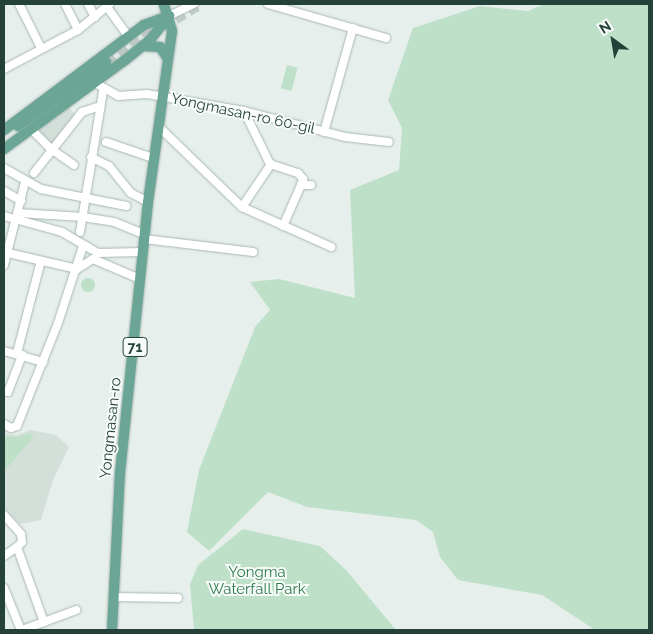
<!DOCTYPE html>
<html>
<head>
<meta charset="utf-8">
<style>
  body { margin:0 }
  #map { position:relative; width:653px; height:634px; overflow:hidden; background:#e6efeb; font-family:Raleway,sans-serif }
  div>[style] { position:absolute }
  [style*='--x'] { left:calc(var(--x)*1px); top:calc(var(--y)*1px); width:calc(var(--w)*1px); rotate:calc(var(--a)*1deg) }
  .built>* { inset:0; background:#d4dfda }
  .green>* { inset:0; background:#bfe0c8; transform-origin:0 0 }
  .round { border-radius:50% }
  .major-tunnel>* { height:10px; margin-top:-5px; transform-origin:0; background:repeating-linear-gradient(90deg,#bfccc8 0 10px,transparent 0 15px) }
  .roads { filter:drop-shadow(0 0 1px #a8b8b2) drop-shadow(0 0 1px #a8b8b2) }
  .minor>* { height:8px; margin:-4px; padding:0 4px; transform-origin:4px; border-radius:4px; background:#fff }
  .major>* { height:10px; margin:-5px; padding:0 5px; transform-origin:5px; border-radius:5px; background:#6aa596 }
  span { translate:-50% -50%; white-space:nowrap; text-align:center; line-height:1.15; -webkit-text-stroke:4px #f7fbf9; paint-order:stroke }
  .shield-label span { padding:1px 4px; background:#f7fbf9; border:1px solid; border-radius:4px; -webkit-text-stroke-width:0 }
  .shield-label { font-size:14px; color:#24423a; font-weight:700 }
  .street-label { font-size:15px; color:#24423a }
  .park-label { font-size:15px; color:#2d7a4b }
  .frame { position:absolute; inset:0; border:5px solid #24423a; pointer-events:none }
  .north { position:absolute; left:588px; top:15px; width:50px; height:50px; -webkit-text-stroke:4px #f7fbf9; paint-order:stroke; rotate:328deg; font-size:14px; font-weight:700; line-height:20px; text-align:center; color:#24423a }
  .north::after { content:''; display:block; margin:auto; width:18px; height:22px; background:#24423a; clip-path:polygon(50% 0,100% 100%,50% 72%,0 100%) }
</style>
</head>
<body>
<div id="map">
  <div class="built">
    <div style="clip-path:polygon(67px 105px,76px 116px,51px 147px,34px 130px)"></div>
    <div style="clip-path:polygon(31px 430px,56px 435px,69px 447px,53px 480px,41px 520px,20px 524px,4px 508px,4px 434px,16px 435px)"></div>
  </div>
  <div class="green">
    <div style="clip-path:polygon(544px 4px,649px 4px,649px 630px,595px 630px,542px 595px,458px 580px,440px 557px,433px 532px,416px 520px,307px 507px,268px 492px,209px 551px,187px 532px,199px 470px,255px 327px,270px 310px,250px 282px,279px 279px,355px 298px,350px 190px,399px 170px,402px 128px,388px 100px,413px 28px,480px 6px,528px 11px)"></div>
    <div style="left:287px;top:65px;width:11px;height:24px;rotate:15deg"></div>
    <div class="round" style="left:81px;top:278px;width:14px;height:14px"></div>
    <div style="clip-path:polygon(30px 433px,34px 436px,4px 472px,4px 436px,17px 437px)"></div>
    <div style="clip-path:polygon(243px 529px,320px 546px,346px 570px,396px 630px,194px 630px,190px 584px,198px 565px)"></div>
  </div>
  <div class="major-tunnel">
    <div style="--x:163;--y:27;--w:44;--a:-31.2"></div>
    <div style="--x:106;--y:62;--w:70;--a:-35.7"></div>
  </div>
  <div class="roads">
    <div class="minor">
      <div style="--x:19;--y:4;--w:49;--a:63.4"></div>
      <div style="--x:65;--y:4;--w:29;--a:63"></div>
      <div style="--x:88;--y:4;--w:15;--a:62"></div>
      <div style="--x:268;--y:4;--w:123;--a:16.1"></div>
      <div style="--x:107;--y:7;--w:36;--a:54"></div>
      <div style="--x:169;--y:16;--w:28;--a:-26"></div>
      <div style="--x:4;--y:69;--w:84;--a:-27.8"></div>
      <div style="--x:78;--y:30;--w:41;--a:-39.1"></div>
      <div style="--x:95;--y:83;--w:26;--a:29"></div>
      <div style="--x:118;--y:96;--w:29;--a:-4"></div>
      <div style="--x:147;--y:94;--w:98;--a:9.9"></div>
      <div style="--x:244;--y:111;--w:104;--a:14.4"></div>
      <div style="--x:345;--y:137;--w:44;--a:6.5"></div>
      <div style="--x:244;--y:111;--w:59;--a:63.9"></div>
      <div style="--x:270;--y:164;--w:29;--a:18"></div>
      <div style="--x:298;--y:173;--w:8;--a:50"></div>
      <div style="--x:303;--y:179;--w:6;--a:108"></div>
      <div style="--x:301;--y:185;--w:10;--a:0"></div>
      <div style="--x:158;--y:126;--w:117;--a:44"></div>
      <div style="--x:242;--y:207;--w:98;--a:24.2"></div>
      <div style="--x:32;--y:130;--w:27;--a:45"></div>
      <div style="--x:51;--y:149;--w:28;--a:35"></div>
      <div style="--x:324;--y:132;--w:108;--a:-74.4"></div>
      <div style="--x:106;--y:142;--w:50;--a:18.8"></div>
      <div style="--x:91;--y:157;--w:20;--a:27"></div>
      <div style="--x:109;--y:166;--w:35;--a:51"></div>
      <div style="--x:131;--y:193;--w:19;--a:28"></div>
      <div style="--x:4;--y:168;--w:43;--a:29.6"></div>
      <div style="--x:41;--y:189;--w:87;--a:11.3"></div>
      <div style="--x:34;--y:173;--w:78;--a:-51.8"></div>
      <div style="--x:82;--y:112;--w:19;--a:-18"></div>
      <div style="--x:4;--y:191;--w:20;--a:30"></div>
      <div style="--x:242;--y:207;--w:52;--a:-56"></div>
      <div style="--x:18;--y:213;--w:65;--a:3.5"></div>
      <div style="--x:83;--y:217;--w:31;--a:9"></div>
      <div style="--x:114;--y:222;--w:32;--a:22"></div>
      <div style="--x:4;--y:216;--w:60;--a:15.4"></div>
      <div style="--x:62;--y:232;--w:42;--a:30.3"></div>
      <div style="--x:98;--y:253;--w:44;--a:-1.3"></div>
      <div style="--x:283;--y:226;--w:45;--a:-66.3"></div>
      <div style="--x:80;--y:232;--w:143;--a:-80.7"></div>
      <div style="--x:144;--y:239;--w:110;--a:6.8"></div>
      <div style="--x:4;--y:252;--w:75;--a:13.1"></div>
      <div style="--x:77;--y:269;--w:19;--a:-32"></div>
      <div style="--x:93;--y:259;--w:51;--a:23.1"></div>
      <div style="--x:4;--y:265;--w:86;--a:-75.8"></div>
      <div style="--x:4;--y:351;--w:41;--a:15.8"></div>
      <div style="--x:17;--y:353;--w:95;--a:-75.4"></div>
      <div style="--x:4;--y:391;--w:4;--a:14"></div>
      <div style="--x:8;--y:392;--w:40;--a:-69"></div>
      <div style="--x:4;--y:424;--w:8;--a:30"></div>
      <div style="--x:11;--y:428;--w:6;--a:-18"></div>
      <div style="--x:17;--y:426;--w:111;--a:-68.3"></div>
      <div style="--x:58;--y:323;--w:81;--a:-72"></div>
      <div style="--x:4;--y:515;--w:25;--a:48"></div>
      <div style="--x:21;--y:534;--w:8;--a:83"></div>
      <div style="--x:22;--y:542;--w:7;--a:135"></div>
      <div style="--x:17;--y:547;--w:80;--a:70.2"></div>
      <div style="--x:4;--y:556;--w:16;--a:-35"></div>
      <div style="--x:4;--y:588;--w:45;--a:68"></div>
      <div style="--x:114;--y:597;--w:64;--a:0.9"></div>
      <div style="--x:22;--y:630;--w:58;--a:-20.3"></div>
    </div>
    <div class="major">
      <div style="--x:143;--y:46;--w:17;--a:3"></div>
      <div style="--x:160;--y:47;--w:14;--a:56"></div>
      <div style="--x:18;--y:126;--w:109;--a:-36"></div>
      <div style="--x:4;--y:130;--w:175;--a:-36.9"></div>
      <div style="--x:144;--y:25;--w:27;--a:-20"></div>
      <div style="--x:4;--y:149;--w:149;--a:-36.3"></div>
      <div style="--x:124;--y:61;--w:32;--a:-39"></div>
      <div style="--x:149;--y:41;--w:32;--a:-51"></div>
      <div style="--x:112;--y:630;--w:157;--a:-87.1"></div>
      <div style="--x:120;--y:473;--w:272;--a:-84.1"></div>
      <div style="--x:148;--y:202;--w:173;--a:-82"></div>
      <div style="--x:172;--y:31;--w:28;--a:-107"></div>
    </div>
  </div>
  <div class="shield-label">
    <span style="left:135px;top:347px">71</span>
  </div>
  <div class="street-label">
    <span style="left:243px;top:114px;rotate:12deg">Yongmasan-ro 60-gil</span>
    <span style="left:111px;top:428px;rotate:-84deg">Yongmasan-ro</span>
  </div>
  <div class="park-label">
    <span style="left:257px;top:581px">Yongma<br>Waterfall Park</span>
  </div>
  <div class="frame"></div>
  <div class="north">N</div>
</div>
</body>
</html>
